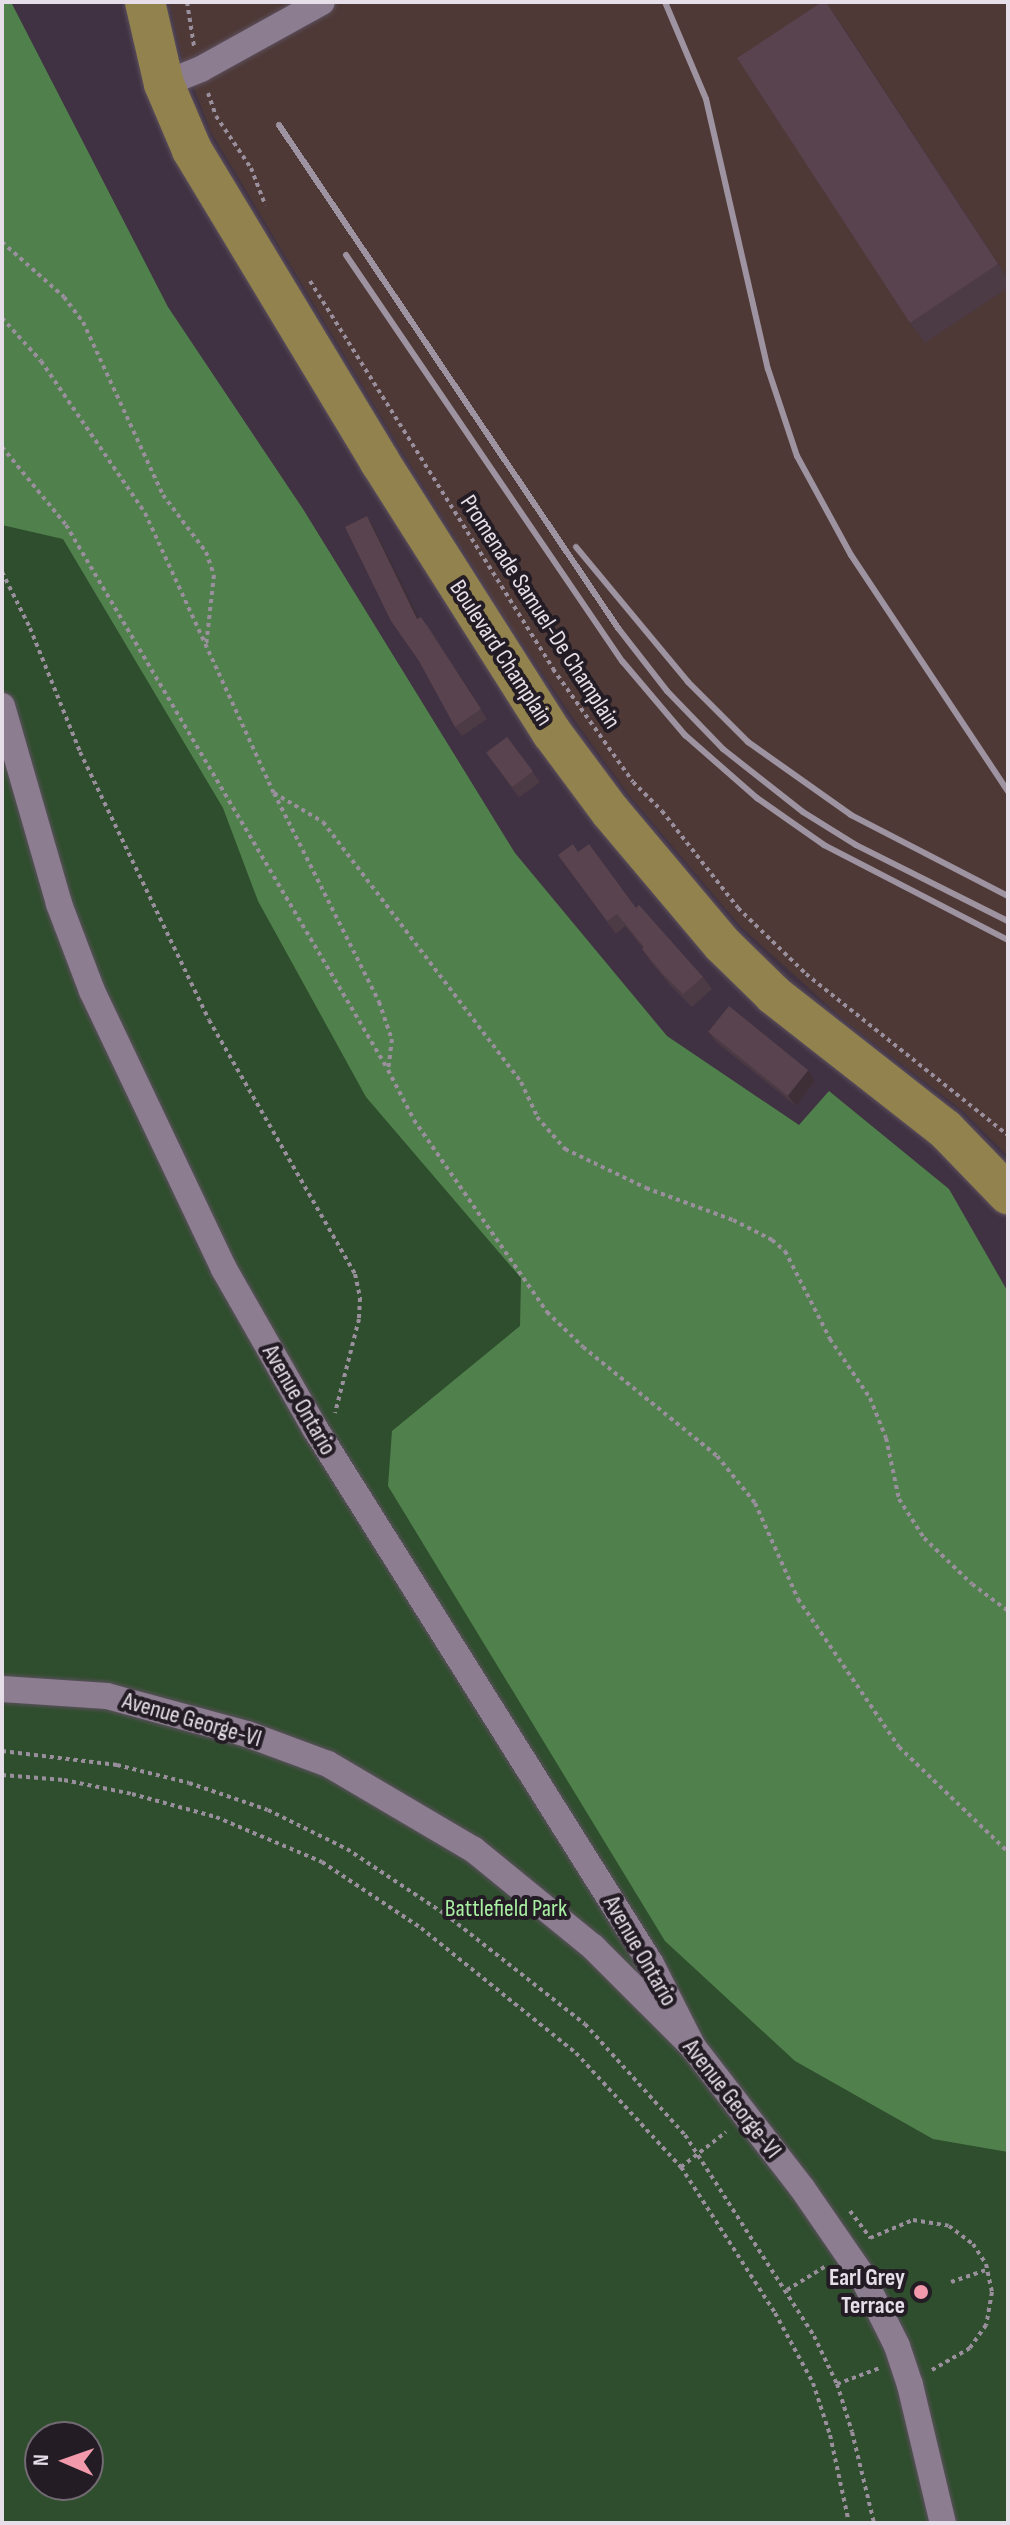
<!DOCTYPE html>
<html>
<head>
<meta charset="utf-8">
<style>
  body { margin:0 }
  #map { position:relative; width:1010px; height:2525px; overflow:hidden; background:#403242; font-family:"Sofia Sans Condensed",sans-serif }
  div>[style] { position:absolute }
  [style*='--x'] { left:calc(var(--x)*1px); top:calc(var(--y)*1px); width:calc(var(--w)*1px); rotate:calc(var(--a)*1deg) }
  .industrial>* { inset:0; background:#4e3937 }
  .green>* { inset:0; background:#2f4e2d }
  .forest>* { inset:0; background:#50814c }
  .path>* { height:4px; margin-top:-2px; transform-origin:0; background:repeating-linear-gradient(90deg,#9a8f9c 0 4px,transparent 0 8px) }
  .roads { filter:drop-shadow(0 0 2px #5c505e) drop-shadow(0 0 2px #5c505e) }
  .street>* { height:26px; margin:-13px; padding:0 13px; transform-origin:13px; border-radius:13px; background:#8d7d91 }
  .primary>* { height:40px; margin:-20px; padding:0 20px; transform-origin:20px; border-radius:20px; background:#92824d }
  .rail>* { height:6px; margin:-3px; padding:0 3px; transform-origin:3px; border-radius:3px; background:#9e93a0 }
  .wall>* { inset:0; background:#4c3a44; transform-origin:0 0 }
  .shaded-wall>* { inset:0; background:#3e2f37 }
  .building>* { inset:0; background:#58434f; transform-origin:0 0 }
  .dots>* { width:22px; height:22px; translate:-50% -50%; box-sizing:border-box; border:4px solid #231c24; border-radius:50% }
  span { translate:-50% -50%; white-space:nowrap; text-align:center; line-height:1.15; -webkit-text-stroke:8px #231c24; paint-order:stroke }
  .street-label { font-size:24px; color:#e6dee8 }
  .park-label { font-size:24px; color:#a8efa2 }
  .poi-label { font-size:24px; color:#e6dee8; font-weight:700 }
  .right { translate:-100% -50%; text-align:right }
  .frame { position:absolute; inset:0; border:4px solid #e6dee8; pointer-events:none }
  .north { position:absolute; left:24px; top:2421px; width:80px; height:80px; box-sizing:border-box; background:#231c24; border:2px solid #716a72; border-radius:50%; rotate:272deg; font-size:22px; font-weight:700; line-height:32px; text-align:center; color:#e6dee8 }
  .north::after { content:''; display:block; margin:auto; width:28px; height:36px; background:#f29aac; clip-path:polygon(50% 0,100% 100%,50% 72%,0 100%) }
</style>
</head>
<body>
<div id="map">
  <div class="industrial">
    <div style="clip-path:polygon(169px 2px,1008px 2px,1008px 1156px,963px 1111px,845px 1021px,741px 927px,629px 795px,573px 718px,506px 619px,400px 448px,211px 132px,182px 58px)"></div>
  </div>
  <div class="green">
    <div style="clip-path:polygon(evenodd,2px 345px,1008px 1637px,1008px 2523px,2px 2523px,2px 345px,40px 2437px,88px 2437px,88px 2485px,40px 2485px,40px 2437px)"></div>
  </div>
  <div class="forest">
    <div style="clip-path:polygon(2px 2px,11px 2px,168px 307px,303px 509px,515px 853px,667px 1036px,799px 1125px,829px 1091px,949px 1189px,1008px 1292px,1008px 2152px,933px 2139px,795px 2061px,665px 1941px,388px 1486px,392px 1431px,520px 1326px,521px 1278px,366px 1097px,258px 901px,223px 808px,63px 539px,2px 525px)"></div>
  </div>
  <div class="path">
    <div style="--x:187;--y:2;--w:45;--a:81"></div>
    <div style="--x:208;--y:93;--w:24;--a:71"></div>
    <div style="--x:216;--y:116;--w:63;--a:56.1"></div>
    <div style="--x:251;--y:168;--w:40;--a:69"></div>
    <div style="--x:2;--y:242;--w:83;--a:41.6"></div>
    <div style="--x:64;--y:297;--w:31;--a:53"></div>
    <div style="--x:83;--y:322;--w:191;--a:65.2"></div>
    <div style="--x:163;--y:495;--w:71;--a:53"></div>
    <div style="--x:206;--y:552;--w:24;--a:71"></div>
    <div style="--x:214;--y:575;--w:71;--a:96.4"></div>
    <div style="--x:310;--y:281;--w:458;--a:57.9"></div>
    <div style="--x:553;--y:669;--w:138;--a:54.7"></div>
    <div style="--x:633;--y:782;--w:41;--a:45"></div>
    <div style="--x:662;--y:811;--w:123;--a:51.9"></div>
    <div style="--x:738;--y:908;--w:95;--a:44.1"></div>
    <div style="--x:806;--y:974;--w:258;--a:38.6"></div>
    <div style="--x:2;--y:318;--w:58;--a:47.8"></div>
    <div style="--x:41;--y:361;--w:184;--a:55.6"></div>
    <div style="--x:145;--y:513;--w:308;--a:65.3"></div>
    <div style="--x:274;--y:793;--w:234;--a:63.3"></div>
    <div style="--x:379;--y:1002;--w:39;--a:71"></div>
    <div style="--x:392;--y:1039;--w:31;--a:97"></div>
    <div style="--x:388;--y:1070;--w:56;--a:62.5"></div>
    <div style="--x:414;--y:1120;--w:234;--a:55.3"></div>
    <div style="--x:547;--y:1312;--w:50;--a:44.2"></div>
    <div style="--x:583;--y:1347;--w:173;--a:39.1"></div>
    <div style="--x:717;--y:1456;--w:60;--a:51"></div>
    <div style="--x:755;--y:1503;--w:105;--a:65.9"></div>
    <div style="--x:798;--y:1599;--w:179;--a:55.7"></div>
    <div style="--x:899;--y:1747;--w:151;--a:43.9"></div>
    <div style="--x:2;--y:447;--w:101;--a:50.6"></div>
    <div style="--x:66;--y:525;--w:631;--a:59.41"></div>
    <div style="--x:2;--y:572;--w:63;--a:63.4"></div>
    <div style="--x:30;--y:628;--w:134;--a:68"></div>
    <div style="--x:80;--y:752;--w:297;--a:64.3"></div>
    <div style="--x:209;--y:1020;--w:293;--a:60.1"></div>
    <div style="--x:355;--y:1274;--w:25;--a:78"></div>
    <div style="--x:360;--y:1298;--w:21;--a:93"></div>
    <div style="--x:359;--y:1319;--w:97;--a:104.3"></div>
    <div style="--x:274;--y:793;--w:57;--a:30.6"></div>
    <div style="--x:323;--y:822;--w:327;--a:52.7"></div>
    <div style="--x:521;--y:1082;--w:38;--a:65"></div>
    <div style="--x:537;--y:1117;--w:43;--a:48.8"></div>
    <div style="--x:565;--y:1149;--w:90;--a:25.7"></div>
    <div style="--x:646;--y:1188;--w:93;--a:20.2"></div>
    <div style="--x:733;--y:1220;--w:44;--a:27.1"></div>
    <div style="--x:772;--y:1240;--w:17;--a:40"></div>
    <div style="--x:785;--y:1251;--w:99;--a:62.9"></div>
    <div style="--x:830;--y:1339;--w:71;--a:55.9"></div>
    <div style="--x:870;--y:1398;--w:43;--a:68.2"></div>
    <div style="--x:886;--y:1438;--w:62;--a:78"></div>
    <div style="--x:899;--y:1499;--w:46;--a:57.3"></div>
    <div style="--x:924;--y:1538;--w:66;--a:43.8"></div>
    <div style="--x:972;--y:1584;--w:45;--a:36.9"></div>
    <div style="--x:2;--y:1751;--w:116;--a:6.9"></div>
    <div style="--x:117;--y:1765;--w:74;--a:14"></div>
    <div style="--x:189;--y:1783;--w:83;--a:18.9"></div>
    <div style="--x:268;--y:1810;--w:88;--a:26.3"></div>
    <div style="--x:347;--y:1849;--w:118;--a:33.6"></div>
    <div style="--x:445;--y:1914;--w:178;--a:38.2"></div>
    <div style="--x:585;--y:2024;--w:149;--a:48"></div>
    <div style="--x:685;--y:2135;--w:239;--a:57.3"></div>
    <div style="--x:814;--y:2336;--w:53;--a:64.4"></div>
    <div style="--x:837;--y:2384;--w:50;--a:72.6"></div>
    <div style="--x:852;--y:2432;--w:94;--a:76.4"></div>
    <div style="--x:2;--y:1775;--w:62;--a:4.6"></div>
    <div style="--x:64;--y:1780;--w:69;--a:11.6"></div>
    <div style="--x:132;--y:1794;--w:87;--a:15.3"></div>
    <div style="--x:216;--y:1817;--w:115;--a:23"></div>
    <div style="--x:322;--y:1862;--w:119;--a:33.7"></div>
    <div style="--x:421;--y:1928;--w:199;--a:38.9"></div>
    <div style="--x:576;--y:2053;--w:155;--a:47.4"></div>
    <div style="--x:681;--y:2167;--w:174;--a:57.2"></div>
    <div style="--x:775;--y:2313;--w:80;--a:61.5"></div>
    <div style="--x:813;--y:2383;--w:55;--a:71.9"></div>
    <div style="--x:830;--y:2435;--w:90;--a:77.8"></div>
    <div style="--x:681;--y:2167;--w:57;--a:-37.9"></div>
    <div style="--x:850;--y:2211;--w:34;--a:53"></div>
    <div style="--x:870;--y:2238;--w:47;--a:-22.7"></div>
    <div style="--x:913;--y:2220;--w:36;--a:9"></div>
    <div style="--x:949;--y:2226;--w:30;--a:37"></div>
    <div style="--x:973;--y:2244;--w:24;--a:57"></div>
    <div style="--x:986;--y:2264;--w:29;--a:78"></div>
    <div style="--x:992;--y:2292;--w:34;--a:100"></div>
    <div style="--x:986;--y:2325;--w:28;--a:125"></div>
    <div style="--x:970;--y:2348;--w:44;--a:149.9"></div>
    <div style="--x:951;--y:2282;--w:39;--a:-19"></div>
    <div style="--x:787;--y:2290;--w:46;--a:-31.6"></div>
    <div style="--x:837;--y:2384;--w:46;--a:-20.4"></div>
  </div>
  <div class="roads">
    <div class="street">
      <div style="--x:164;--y:84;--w:40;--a:-22"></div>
      <div style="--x:201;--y:69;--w:138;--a:-29"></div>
      <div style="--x:2;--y:706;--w:206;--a:73.9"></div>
      <div style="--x:59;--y:904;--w:93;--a:69.2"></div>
      <div style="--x:92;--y:991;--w:308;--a:64.6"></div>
      <div style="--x:224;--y:1269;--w:185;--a:60.3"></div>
      <div style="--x:316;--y:1430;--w:630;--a:57.9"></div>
      <div style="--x:651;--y:1964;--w:93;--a:63.2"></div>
      <div style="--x:2;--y:1689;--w:105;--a:3.8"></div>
      <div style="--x:107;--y:1696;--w:145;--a:15.2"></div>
      <div style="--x:247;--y:1734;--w:86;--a:20.3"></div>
      <div style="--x:328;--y:1764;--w:169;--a:30.5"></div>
      <div style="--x:474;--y:1850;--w:154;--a:39.2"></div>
      <div style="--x:593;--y:1947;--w:141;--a:45"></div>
      <div style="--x:693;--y:2047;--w:178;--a:52.3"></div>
      <div style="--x:802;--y:2188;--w:104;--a:55.5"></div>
      <div style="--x:861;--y:2274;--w:80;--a:63.4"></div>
      <div style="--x:897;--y:2346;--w:41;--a:71.6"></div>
      <div style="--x:910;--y:2385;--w:142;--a:76.6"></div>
    </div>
    <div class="primary">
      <div style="--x:145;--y:2;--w:84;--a:77"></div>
      <div style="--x:164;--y:84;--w:72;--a:67"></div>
      <div style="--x:192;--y:150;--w:364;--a:58.9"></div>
      <div style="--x:380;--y:462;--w:321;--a:57.6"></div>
      <div style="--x:552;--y:733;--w:97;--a:53.4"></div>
      <div style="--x:610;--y:811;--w:174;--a:49.9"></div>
      <div style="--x:722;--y:944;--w:73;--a:44.4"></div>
      <div style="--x:774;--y:995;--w:217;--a:38.1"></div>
      <div style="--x:945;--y:1129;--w:91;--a:45.9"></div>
    </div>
  </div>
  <div class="rail">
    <div style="--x:665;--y:2;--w:105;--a:67.1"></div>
    <div style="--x:706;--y:99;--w:277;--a:77.1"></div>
    <div style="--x:768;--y:369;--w:92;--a:71.6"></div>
    <div style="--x:797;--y:456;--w:113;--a:61.4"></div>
    <div style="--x:851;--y:555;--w:283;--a:56.4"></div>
    <div style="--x:279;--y:125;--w:607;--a:56.02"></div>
    <div style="--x:618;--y:628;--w:80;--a:52.1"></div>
    <div style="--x:667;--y:691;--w:81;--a:46"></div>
    <div style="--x:723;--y:749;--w:102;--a:38.2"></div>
    <div style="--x:803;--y:812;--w:62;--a:31.9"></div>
    <div style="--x:856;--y:845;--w:170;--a:26.6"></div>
    <div style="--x:346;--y:255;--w:492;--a:55.8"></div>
    <div style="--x:623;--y:662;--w:96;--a:49.7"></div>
    <div style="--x:685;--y:735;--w:96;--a:41.2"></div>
    <div style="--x:757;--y:798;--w:82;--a:35"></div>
    <div style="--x:824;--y:845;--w:207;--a:27.3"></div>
    <div style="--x:576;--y:547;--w:175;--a:50.3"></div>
    <div style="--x:688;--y:682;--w:85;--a:45"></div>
    <div style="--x:748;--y:742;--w:126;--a:35.3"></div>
    <div style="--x:851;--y:815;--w:177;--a:27.3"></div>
  </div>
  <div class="wall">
    <div style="clip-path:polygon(839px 21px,1008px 278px,1008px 288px,925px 343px,910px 323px)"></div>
    <div style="clip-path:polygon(373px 526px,418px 618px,428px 626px,487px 719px,462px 736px,455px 727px)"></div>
    <div style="left:507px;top:737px;width:56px;height:26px;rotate:54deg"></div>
    <div style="clip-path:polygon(578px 852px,636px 908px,703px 977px,712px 989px,692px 1007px,670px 985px,651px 962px,642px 949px,643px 948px,625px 926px,616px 934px,558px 855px)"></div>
    <div style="clip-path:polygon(708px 1031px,815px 1081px,796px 1106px,716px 1042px)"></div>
  </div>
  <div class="shaded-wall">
    <div style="clip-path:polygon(826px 2px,839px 21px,1008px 279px,998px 264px)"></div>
    <div style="clip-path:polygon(367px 516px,373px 526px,424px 629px,417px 619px)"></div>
    <div style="clip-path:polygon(808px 1070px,815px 1081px,796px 1106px,788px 1096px)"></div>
  </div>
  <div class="building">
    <div style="clip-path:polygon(822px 2px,826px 2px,998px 264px,910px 323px,737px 58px)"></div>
    <div style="clip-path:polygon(367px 516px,417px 619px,421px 617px,481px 709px,455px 727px,419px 661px,391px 621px,345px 527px)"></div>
    <div style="left:507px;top:737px;width:43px;height:26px;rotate:53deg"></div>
    <div style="clip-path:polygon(573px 844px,578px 852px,589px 844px,636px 908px,639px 905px,703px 977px,683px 994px,662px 973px,642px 949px,644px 947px,617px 914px,607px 921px,558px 855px)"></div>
    <div style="left:729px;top:1006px;width:102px;height:33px;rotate:39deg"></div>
  </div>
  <div class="dots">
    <div style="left:921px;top:2292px;background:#f29aac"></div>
  </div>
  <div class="street-label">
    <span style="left:540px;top:612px;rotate:57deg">Promenade Samuel-De Champlain</span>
    <span style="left:501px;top:653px;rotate:57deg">Boulevard Champlain</span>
    <span style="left:299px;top:1400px;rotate:60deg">Avenue Ontario</span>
    <span style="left:192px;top:1720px;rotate:16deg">Avenue George-VI</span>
    <span style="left:640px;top:1951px;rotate:60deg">Avenue Ontario</span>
    <span style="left:732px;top:2099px;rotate:52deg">Avenue George-VI</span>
  </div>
  <div class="park-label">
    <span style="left:506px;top:1909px">Battlefield Park</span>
  </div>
  <div class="poi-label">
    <span class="right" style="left:905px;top:2292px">Earl Grey<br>Terrace</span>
  </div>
  <div class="frame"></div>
  <div class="north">N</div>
</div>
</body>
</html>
